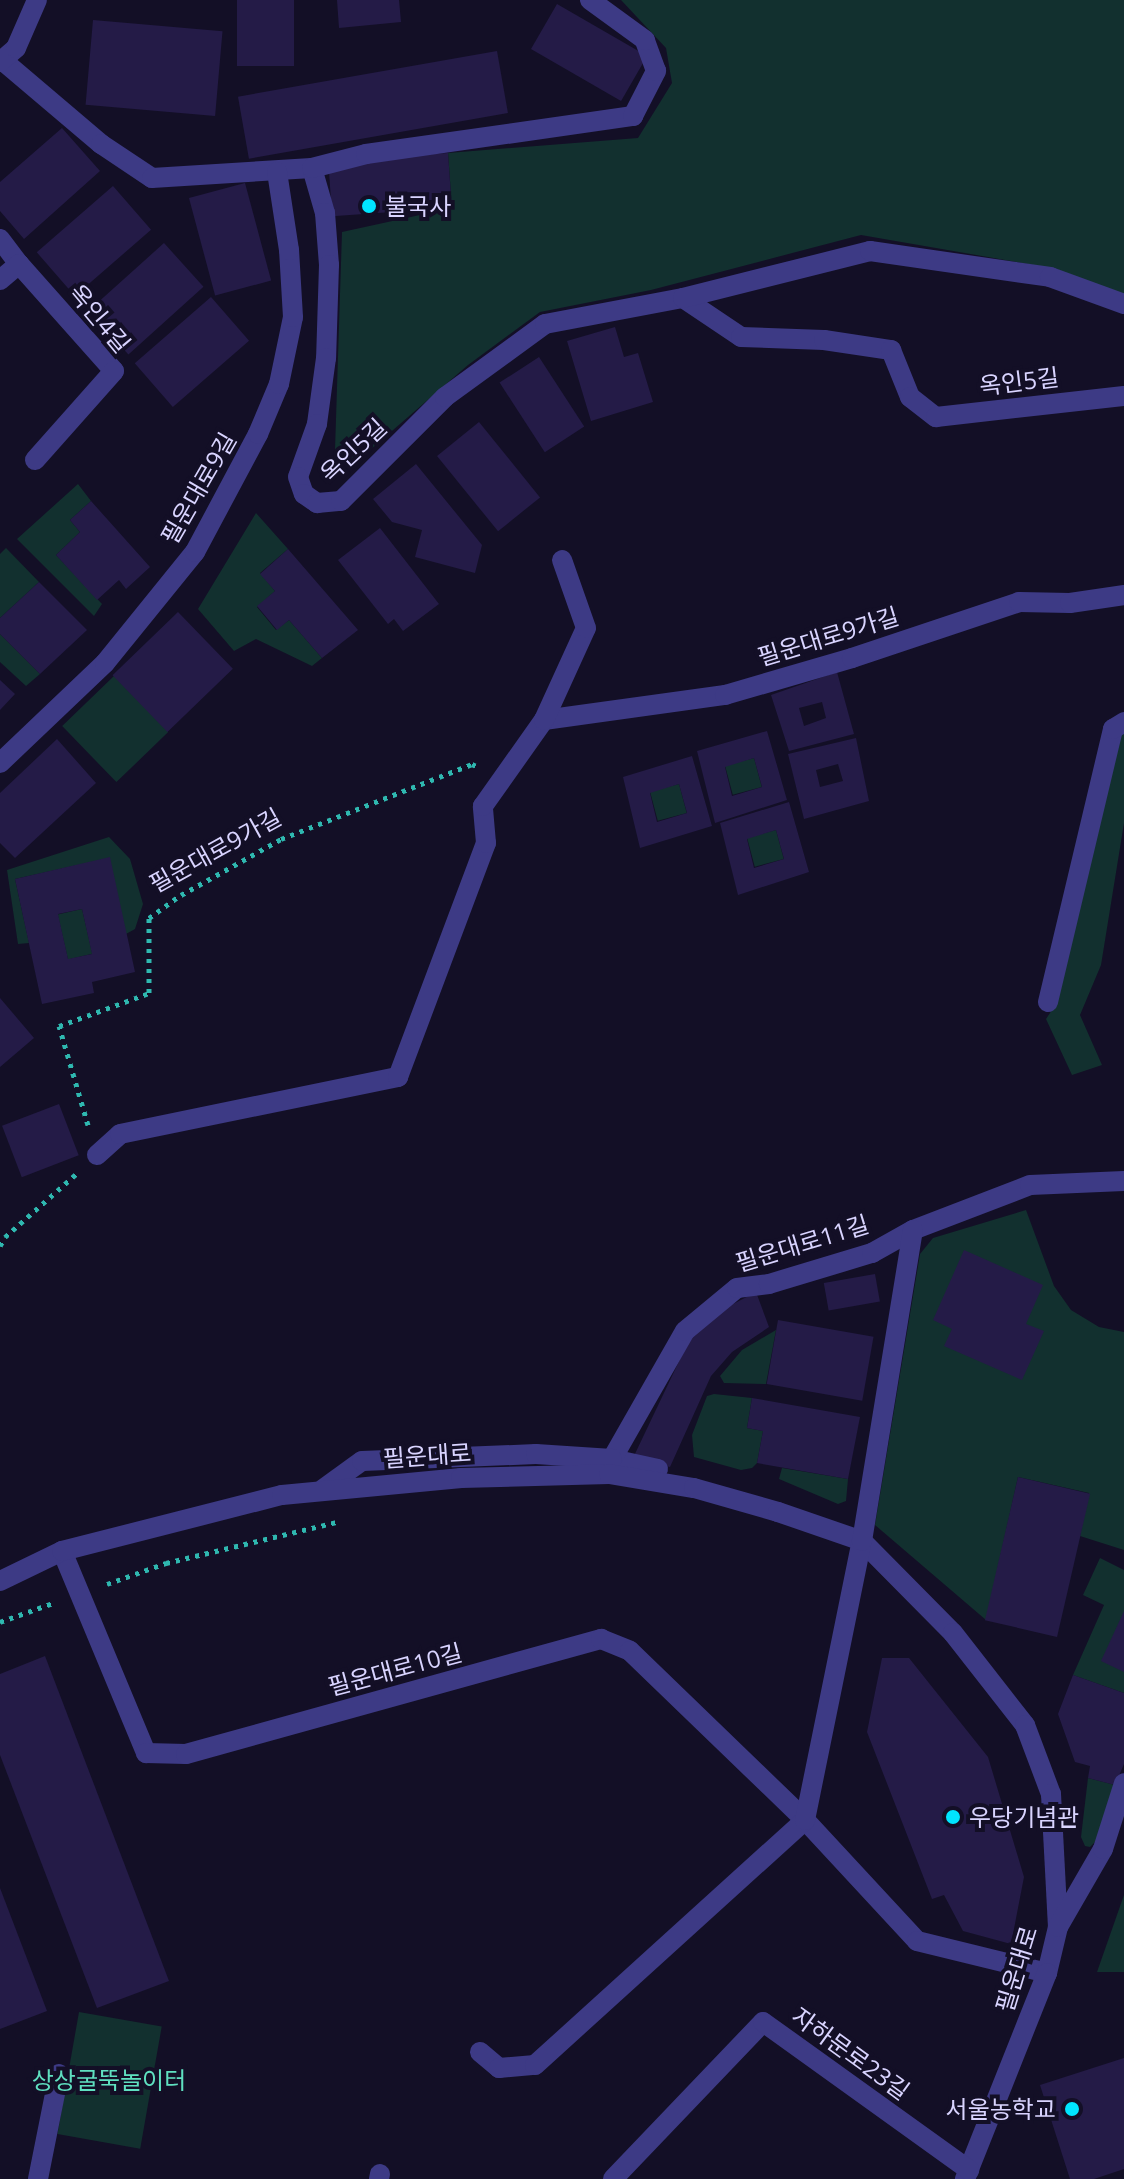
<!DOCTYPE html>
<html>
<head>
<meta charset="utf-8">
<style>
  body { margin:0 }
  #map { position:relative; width:1124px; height:2179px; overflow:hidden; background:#130f26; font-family:"Open Sans","Noto Sans KR",sans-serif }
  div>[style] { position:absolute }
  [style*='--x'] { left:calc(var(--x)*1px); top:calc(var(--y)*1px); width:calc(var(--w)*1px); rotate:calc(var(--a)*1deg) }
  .green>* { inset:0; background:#12302f; transform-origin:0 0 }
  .building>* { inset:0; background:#241b47; transform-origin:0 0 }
  .path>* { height:5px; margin-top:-2.5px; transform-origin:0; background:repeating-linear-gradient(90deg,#2fb8b0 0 4px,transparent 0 10px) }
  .minor>* { height:20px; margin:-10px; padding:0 10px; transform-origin:10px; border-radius:10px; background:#3d3a85 }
  .dots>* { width:22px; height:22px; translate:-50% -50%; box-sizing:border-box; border:4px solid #130f26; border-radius:50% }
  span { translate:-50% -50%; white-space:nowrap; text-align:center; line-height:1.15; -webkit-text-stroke:8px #130f26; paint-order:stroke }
  .poi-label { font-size:24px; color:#d9d4ff }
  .left { translate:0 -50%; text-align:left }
  .right { translate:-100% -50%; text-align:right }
  .street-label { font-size:24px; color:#d9d4ff }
  .park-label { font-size:24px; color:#5fe0c0 }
</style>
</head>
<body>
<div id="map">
  <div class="green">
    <div style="clip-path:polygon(621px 0,1124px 0,1124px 300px,1057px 269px,861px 235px,651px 290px,540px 312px,468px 365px,355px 463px,335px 450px,342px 232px,452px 208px,448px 153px,638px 138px,672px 83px,666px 48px)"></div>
    <div style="clip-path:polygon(78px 484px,91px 501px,70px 520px,80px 532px,56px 555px,102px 604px,94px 616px,17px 539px)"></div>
    <div style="clip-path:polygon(256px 513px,288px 549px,260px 573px,275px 591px,257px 607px,276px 630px,289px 620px,322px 658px,312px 666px,256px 639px,234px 651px,198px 609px)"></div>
    <div style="clip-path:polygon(6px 548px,39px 582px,0 618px,0 554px)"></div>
    <div style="clip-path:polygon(0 634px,40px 674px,26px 686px,0 662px)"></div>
    <div style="left:114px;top:676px;width:78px;height:72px;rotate:46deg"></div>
    <div style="clip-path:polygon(1124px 733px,1124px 823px,1101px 965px,1080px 1015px,1102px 1065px,1072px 1075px,1046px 1019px,1056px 1004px,1117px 738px)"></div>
    <div style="left:754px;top:758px;width:30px;height:30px;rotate:75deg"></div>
    <div style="left:679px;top:784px;width:30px;height:30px;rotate:75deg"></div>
    <div style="left:776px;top:830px;width:30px;height:30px;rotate:75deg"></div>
    <div style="clip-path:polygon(109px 837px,130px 859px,143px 904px,135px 929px,126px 934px,109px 858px,15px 879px,29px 943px,18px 944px,7px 870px)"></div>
    <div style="left:82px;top:909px;width:46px;height:25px;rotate:77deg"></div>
    <div style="clip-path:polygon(1026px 1210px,1054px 1286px,1071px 1310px,1099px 1327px,1124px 1332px,1124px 1550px,1080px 1536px,1089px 1493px,1018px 1477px,986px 1620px,875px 1525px,920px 1254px,933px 1238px)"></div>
    <div style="clip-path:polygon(776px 1330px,766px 1384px,724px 1383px,720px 1376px,742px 1350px)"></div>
    <div style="clip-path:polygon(714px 1394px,752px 1398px,747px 1428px,763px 1431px,757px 1463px,752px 1468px,741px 1470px,694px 1457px,692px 1435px,707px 1396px)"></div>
    <div style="clip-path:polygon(782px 1468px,848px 1479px,846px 1501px,838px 1504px,779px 1479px)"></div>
    <div style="clip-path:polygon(1100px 1558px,1124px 1570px,1124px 1693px,1073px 1675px,1104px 1605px,1083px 1595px)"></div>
    <div style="clip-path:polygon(1088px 1778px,1115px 1785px,1096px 1841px,1090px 1847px,1085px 1846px,1081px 1837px)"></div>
    <div style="clip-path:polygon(1124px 1895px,1124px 1972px,1097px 1972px)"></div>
    <div style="left:79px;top:2012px;width:84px;height:124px;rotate:10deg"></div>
  </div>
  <div class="building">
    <div style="left:237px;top:0;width:57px;height:66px"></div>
    <div style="clip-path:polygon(337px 0,399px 0,401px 22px,339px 28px)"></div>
    <div style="left:557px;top:4px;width:104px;height:52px;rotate:30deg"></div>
    <div style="left:93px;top:20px;width:130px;height:85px;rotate:5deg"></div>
    <div style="left:497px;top:51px;width:63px;height:263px;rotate:80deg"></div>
    <div style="clip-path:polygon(62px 128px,100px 171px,24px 239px,0 211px,0 182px)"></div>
    <div style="left:448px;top:153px;width:55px;height:120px;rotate:86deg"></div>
    <div style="left:245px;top:183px;width:101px;height:58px;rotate:75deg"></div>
    <div style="left:113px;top:186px;width:58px;height:101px;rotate:49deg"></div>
    <div style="left:164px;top:243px;width:59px;height:101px;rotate:48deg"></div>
    <div style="left:211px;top:297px;width:58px;height:101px;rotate:49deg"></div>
    <div style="clip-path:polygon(615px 327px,624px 357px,638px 353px,653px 402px,591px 421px,567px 341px)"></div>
    <div style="left:539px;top:357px;width:83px;height:47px;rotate:57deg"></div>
    <div style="left:479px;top:422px;width:97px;height:54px;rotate:51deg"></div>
    <div style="clip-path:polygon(416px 464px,482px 545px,475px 573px,415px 557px,422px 530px,392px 522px,373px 499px)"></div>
    <div style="clip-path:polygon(91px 501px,150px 567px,126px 589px,119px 580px,97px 600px,56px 555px,80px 532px,70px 520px)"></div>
    <div style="clip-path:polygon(380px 528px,439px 604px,403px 631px,394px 619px,388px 624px,338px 560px)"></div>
    <div style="clip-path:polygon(288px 549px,358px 630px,322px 658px,289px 620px,277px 630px,257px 606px,275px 591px,260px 574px)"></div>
    <div style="clip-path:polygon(39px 582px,87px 630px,40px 674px,0 634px,0 618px)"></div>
    <div style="left:178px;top:612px;width:79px;height:91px;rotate:46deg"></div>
    <div style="clip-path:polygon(evenodd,837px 672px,854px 734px,789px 751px,771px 695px,837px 672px,822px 702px,826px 718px,804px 726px,799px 708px,822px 702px)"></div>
    <div style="clip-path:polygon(0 680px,15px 694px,0 710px)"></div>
    <div style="clip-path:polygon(evenodd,767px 731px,787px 800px,715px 823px,697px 751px,767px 731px,754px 758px,762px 787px,732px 796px,725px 767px,754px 758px)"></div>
    <div style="clip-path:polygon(evenodd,856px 738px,869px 801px,804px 819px,788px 754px,856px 738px,838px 764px,843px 781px,820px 787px,816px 770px,838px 764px)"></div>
    <div style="clip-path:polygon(57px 739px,96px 783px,15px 858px,0 843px,0 793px)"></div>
    <div style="clip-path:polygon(evenodd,692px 756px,712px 826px,640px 848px,623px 777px,692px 756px,679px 784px,687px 813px,657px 822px,650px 793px,679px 784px)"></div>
    <div style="clip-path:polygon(evenodd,789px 802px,809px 872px,738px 895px,720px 823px,789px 802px,776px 830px,784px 859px,754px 868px,747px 839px,776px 830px)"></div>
    <div style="clip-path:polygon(evenodd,110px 857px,135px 972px,92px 982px,94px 993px,42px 1004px,15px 879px,110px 857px,82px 909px,92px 954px,68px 959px,58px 914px,82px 909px)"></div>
    <div style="clip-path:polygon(0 998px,34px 1038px,0 1067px)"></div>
    <div style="left:59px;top:1104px;width:55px;height:61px;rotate:69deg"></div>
    <div style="clip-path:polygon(964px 1250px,1043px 1285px,1026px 1324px,1044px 1331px,1022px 1380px,944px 1346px,952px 1329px,933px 1320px)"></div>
    <div style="left:875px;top:1274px;width:28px;height:52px;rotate:80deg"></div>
    <div style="clip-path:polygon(756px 1292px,769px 1327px,732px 1352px,711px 1376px,670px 1467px,633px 1458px,692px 1334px,718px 1312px)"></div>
    <div style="left:778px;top:1320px;width:97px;height:65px;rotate:10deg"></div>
    <div style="clip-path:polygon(752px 1398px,860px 1417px,848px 1479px,757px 1463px,763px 1431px,747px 1428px)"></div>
    <div style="left:1018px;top:1477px;width:74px;height:147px;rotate:13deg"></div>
    <div style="clip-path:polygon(1124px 1611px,1124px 1672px,1101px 1661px)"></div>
    <div style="clip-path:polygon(45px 1656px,169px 1981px,97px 2008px,0 1755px,0 1674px)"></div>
    <div style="clip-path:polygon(882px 1658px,909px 1658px,988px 1757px,1024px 1877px,1011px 1944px,963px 1931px,944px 1895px,932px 1899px,867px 1732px)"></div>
    <div style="clip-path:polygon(1073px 1675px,1124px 1693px,1124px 1764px,1115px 1785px,1088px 1778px,1090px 1766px,1075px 1762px,1058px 1714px)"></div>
    <div style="clip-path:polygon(0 1888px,47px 2011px,0 2029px)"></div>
    <div style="clip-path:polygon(1124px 2058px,1124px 2169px,1094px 2179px,1070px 2179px,1040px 2085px)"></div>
  </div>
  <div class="path">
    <div style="--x:88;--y:1125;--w:103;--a:-106.3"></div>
    <div style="--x:59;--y:1026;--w:96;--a:-20.1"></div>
    <div style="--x:149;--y:993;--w:75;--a:-90"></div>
    <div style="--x:149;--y:918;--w:39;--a:-36"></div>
    <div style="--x:181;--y:895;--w:115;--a:-29.2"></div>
    <div style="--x:281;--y:839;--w:205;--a:-21.4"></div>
    <div style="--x:472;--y:764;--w:4;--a:27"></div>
    <div style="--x:0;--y:1246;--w:10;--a:-61"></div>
    <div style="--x:5;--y:1237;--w:96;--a:-41.6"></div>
    <div style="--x:107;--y:1584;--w:63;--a:-19.6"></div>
    <div style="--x:166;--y:1563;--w:176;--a:-13.5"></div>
    <div style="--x:0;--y:1622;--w:56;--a:-19.7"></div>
  </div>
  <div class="minor">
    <div style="--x:2;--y:60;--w:130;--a:40.3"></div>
    <div style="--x:101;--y:144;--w:61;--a:33.7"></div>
    <div style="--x:152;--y:178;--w:160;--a:-3.6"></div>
    <div style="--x:312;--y:168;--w:47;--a:73.9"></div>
    <div style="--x:325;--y:213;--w:52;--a:85.6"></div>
    <div style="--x:329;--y:265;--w:93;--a:91.8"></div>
    <div style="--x:326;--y:358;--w:67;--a:97.8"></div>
    <div style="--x:317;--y:424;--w:56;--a:109.7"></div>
    <div style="--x:298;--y:477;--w:18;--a:71"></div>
    <div style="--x:304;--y:494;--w:16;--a:35"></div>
    <div style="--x:317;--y:503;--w:24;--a:-5"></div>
    <div style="--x:341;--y:501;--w:147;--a:-45"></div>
    <div style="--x:445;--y:397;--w:124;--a:-36.1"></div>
    <div style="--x:545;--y:324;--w:140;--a:-10.7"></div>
    <div style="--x:683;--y:298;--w:70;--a:33.9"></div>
    <div style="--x:741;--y:337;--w:83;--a:2.1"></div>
    <div style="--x:824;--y:340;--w:68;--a:8.5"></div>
    <div style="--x:891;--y:350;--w:51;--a:68"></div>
    <div style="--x:910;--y:397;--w:33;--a:38"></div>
    <div style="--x:936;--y:417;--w:189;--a:-6.4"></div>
    <div style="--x:0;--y:62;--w:21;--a:-41"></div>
    <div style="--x:16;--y:48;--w:52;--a:-66.4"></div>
    <div style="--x:312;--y:168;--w:56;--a:-14.5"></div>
    <div style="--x:366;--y:154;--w:270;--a:-8.1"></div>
    <div style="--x:633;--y:116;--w:51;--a:-62.9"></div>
    <div style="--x:656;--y:71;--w:33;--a:-110"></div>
    <div style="--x:645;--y:40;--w:68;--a:-144"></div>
    <div style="--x:0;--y:239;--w:31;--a:53"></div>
    <div style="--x:0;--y:280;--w:25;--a:-40"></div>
    <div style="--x:19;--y:264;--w:143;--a:48.4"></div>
    <div style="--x:114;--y:371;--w:119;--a:131.6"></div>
    <div style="--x:683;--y:298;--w:193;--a:-14.1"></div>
    <div style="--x:870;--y:251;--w:182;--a:8.2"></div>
    <div style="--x:1050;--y:277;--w:79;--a:20"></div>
    <div style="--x:544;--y:720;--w:183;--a:-7.9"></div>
    <div style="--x:725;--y:695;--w:132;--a:-16.2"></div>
    <div style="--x:852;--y:658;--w:176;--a:-18.5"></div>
    <div style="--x:1019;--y:602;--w:51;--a:1.1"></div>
    <div style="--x:1070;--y:603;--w:55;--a:-8.4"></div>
    <div style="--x:0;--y:763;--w:145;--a:-43.6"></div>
    <div style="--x:105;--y:663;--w:143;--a:-51"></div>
    <div style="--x:195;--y:552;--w:134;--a:-61.9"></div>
    <div style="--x:258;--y:434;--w:54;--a:-67.2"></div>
    <div style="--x:279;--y:384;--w:68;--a:-78.2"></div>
    <div style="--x:293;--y:317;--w:67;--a:-93.4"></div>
    <div style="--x:289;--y:250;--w:79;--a:-98.7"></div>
    <div style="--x:1048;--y:1002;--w:281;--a:-76.6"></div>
    <div style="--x:1113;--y:729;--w:13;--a:-32"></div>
    <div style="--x:97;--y:1155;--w:31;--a:-42"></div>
    <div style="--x:120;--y:1134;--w:284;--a:-11.6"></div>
    <div style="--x:398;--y:1077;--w:250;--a:-69.4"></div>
    <div style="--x:486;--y:843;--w:37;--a:-95"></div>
    <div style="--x:483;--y:806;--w:105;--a:-54.7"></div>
    <div style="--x:544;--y:720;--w:101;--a:-65.5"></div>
    <div style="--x:586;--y:628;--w:72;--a:-109.4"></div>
    <div style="--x:658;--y:1469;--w:47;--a:-167.7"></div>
    <div style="--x:612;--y:1459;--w:147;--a:-60.3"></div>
    <div style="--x:685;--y:1331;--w:67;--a:-39.6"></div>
    <div style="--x:737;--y:1288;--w:32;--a:-7"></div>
    <div style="--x:769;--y:1284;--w:108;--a:-16.8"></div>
    <div style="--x:872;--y:1253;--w:47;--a:-29.3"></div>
    <div style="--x:913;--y:1230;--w:125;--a:-21"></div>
    <div style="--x:1030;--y:1185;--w:94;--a:-2.4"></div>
    <div style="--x:323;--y:1489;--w:48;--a:-35.7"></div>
    <div style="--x:362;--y:1461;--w:174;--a:-2.3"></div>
    <div style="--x:536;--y:1454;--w:76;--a:3.8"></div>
    <div style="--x:62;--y:1551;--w:219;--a:67.4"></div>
    <div style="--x:146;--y:1753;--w:40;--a:1.4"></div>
    <div style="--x:186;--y:1754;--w:431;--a:-15.5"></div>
    <div style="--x:601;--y:1639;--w:31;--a:22"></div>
    <div style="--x:630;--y:1651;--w:243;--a:44"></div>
    <div style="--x:805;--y:1820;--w:165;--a:47.2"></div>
    <div style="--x:917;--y:1941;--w:134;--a:13.8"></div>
    <div style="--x:0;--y:1581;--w:69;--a:-25.8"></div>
    <div style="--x:62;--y:1551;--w:227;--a:-14.3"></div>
    <div style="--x:282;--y:1495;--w:180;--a:-5.4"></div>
    <div style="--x:461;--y:1478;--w:148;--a:-1.5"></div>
    <div style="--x:609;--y:1474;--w:86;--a:9.4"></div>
    <div style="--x:694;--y:1488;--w:87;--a:15.9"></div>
    <div style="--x:778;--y:1512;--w:89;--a:19"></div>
    <div style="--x:862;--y:1541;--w:129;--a:45.3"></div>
    <div style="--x:953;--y:1633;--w:117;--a:52"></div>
    <div style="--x:1025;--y:1725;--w:74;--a:69.4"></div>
    <div style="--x:1051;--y:1794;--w:133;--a:87"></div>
    <div style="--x:1058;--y:1927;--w:47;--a:103.4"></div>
    <div style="--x:1047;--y:1973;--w:222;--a:111.7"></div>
    <div style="--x:1058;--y:1927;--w:90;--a:-60"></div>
    <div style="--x:1103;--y:1849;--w:69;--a:-72.3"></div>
    <div style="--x:480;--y:2052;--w:25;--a:40"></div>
    <div style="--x:499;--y:2068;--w:36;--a:-5"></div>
    <div style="--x:535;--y:2065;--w:365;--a:-42.2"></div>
    <div style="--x:805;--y:1820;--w:285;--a:-78.5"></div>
    <div style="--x:862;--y:1541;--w:315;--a:-80.7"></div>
    <div style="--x:38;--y:2179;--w:107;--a:-78.7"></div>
    <div style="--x:379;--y:2179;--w:5;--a:-79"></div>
    <div style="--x:613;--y:2179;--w:217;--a:-46.3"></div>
    <div style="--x:763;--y:2022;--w:254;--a:35.7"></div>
  </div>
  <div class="dots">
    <div style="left:369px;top:206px;background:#00e5ff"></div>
    <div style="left:953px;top:1817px;background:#00e5ff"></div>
    <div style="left:1072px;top:2109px;background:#00e5ff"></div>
  </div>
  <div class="poi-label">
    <span class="left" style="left:385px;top:206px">불국사</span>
    <span class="left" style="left:969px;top:1817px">우당기념관</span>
    <span class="right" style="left:1056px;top:2109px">서울농학교</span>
  </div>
  <div class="street-label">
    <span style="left:100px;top:318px;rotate:50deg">옥인4길</span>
    <span style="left:1019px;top:381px;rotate:-7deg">옥인5길</span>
    <span style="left:353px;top:450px;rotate:-43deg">옥인5길</span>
    <span style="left:198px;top:488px;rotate:-60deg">필운대로9길</span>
    <span style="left:828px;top:636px;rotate:-17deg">필운대로9가길</span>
    <span style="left:215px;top:850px;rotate:-29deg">필운대로9가길</span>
    <span style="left:802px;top:1243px;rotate:-17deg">필운대로11길</span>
    <span style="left:427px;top:1455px;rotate:-4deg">필운대로</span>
    <span style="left:395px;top:1669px;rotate:-15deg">필운대로10길</span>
    <span style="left:1016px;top:1969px;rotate:-73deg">필운대로</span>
    <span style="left:851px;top:2053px;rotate:36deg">자하문로23길</span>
  </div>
  <div class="park-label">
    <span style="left:109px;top:2080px">상상굴뚝놀이터</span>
  </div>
</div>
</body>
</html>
